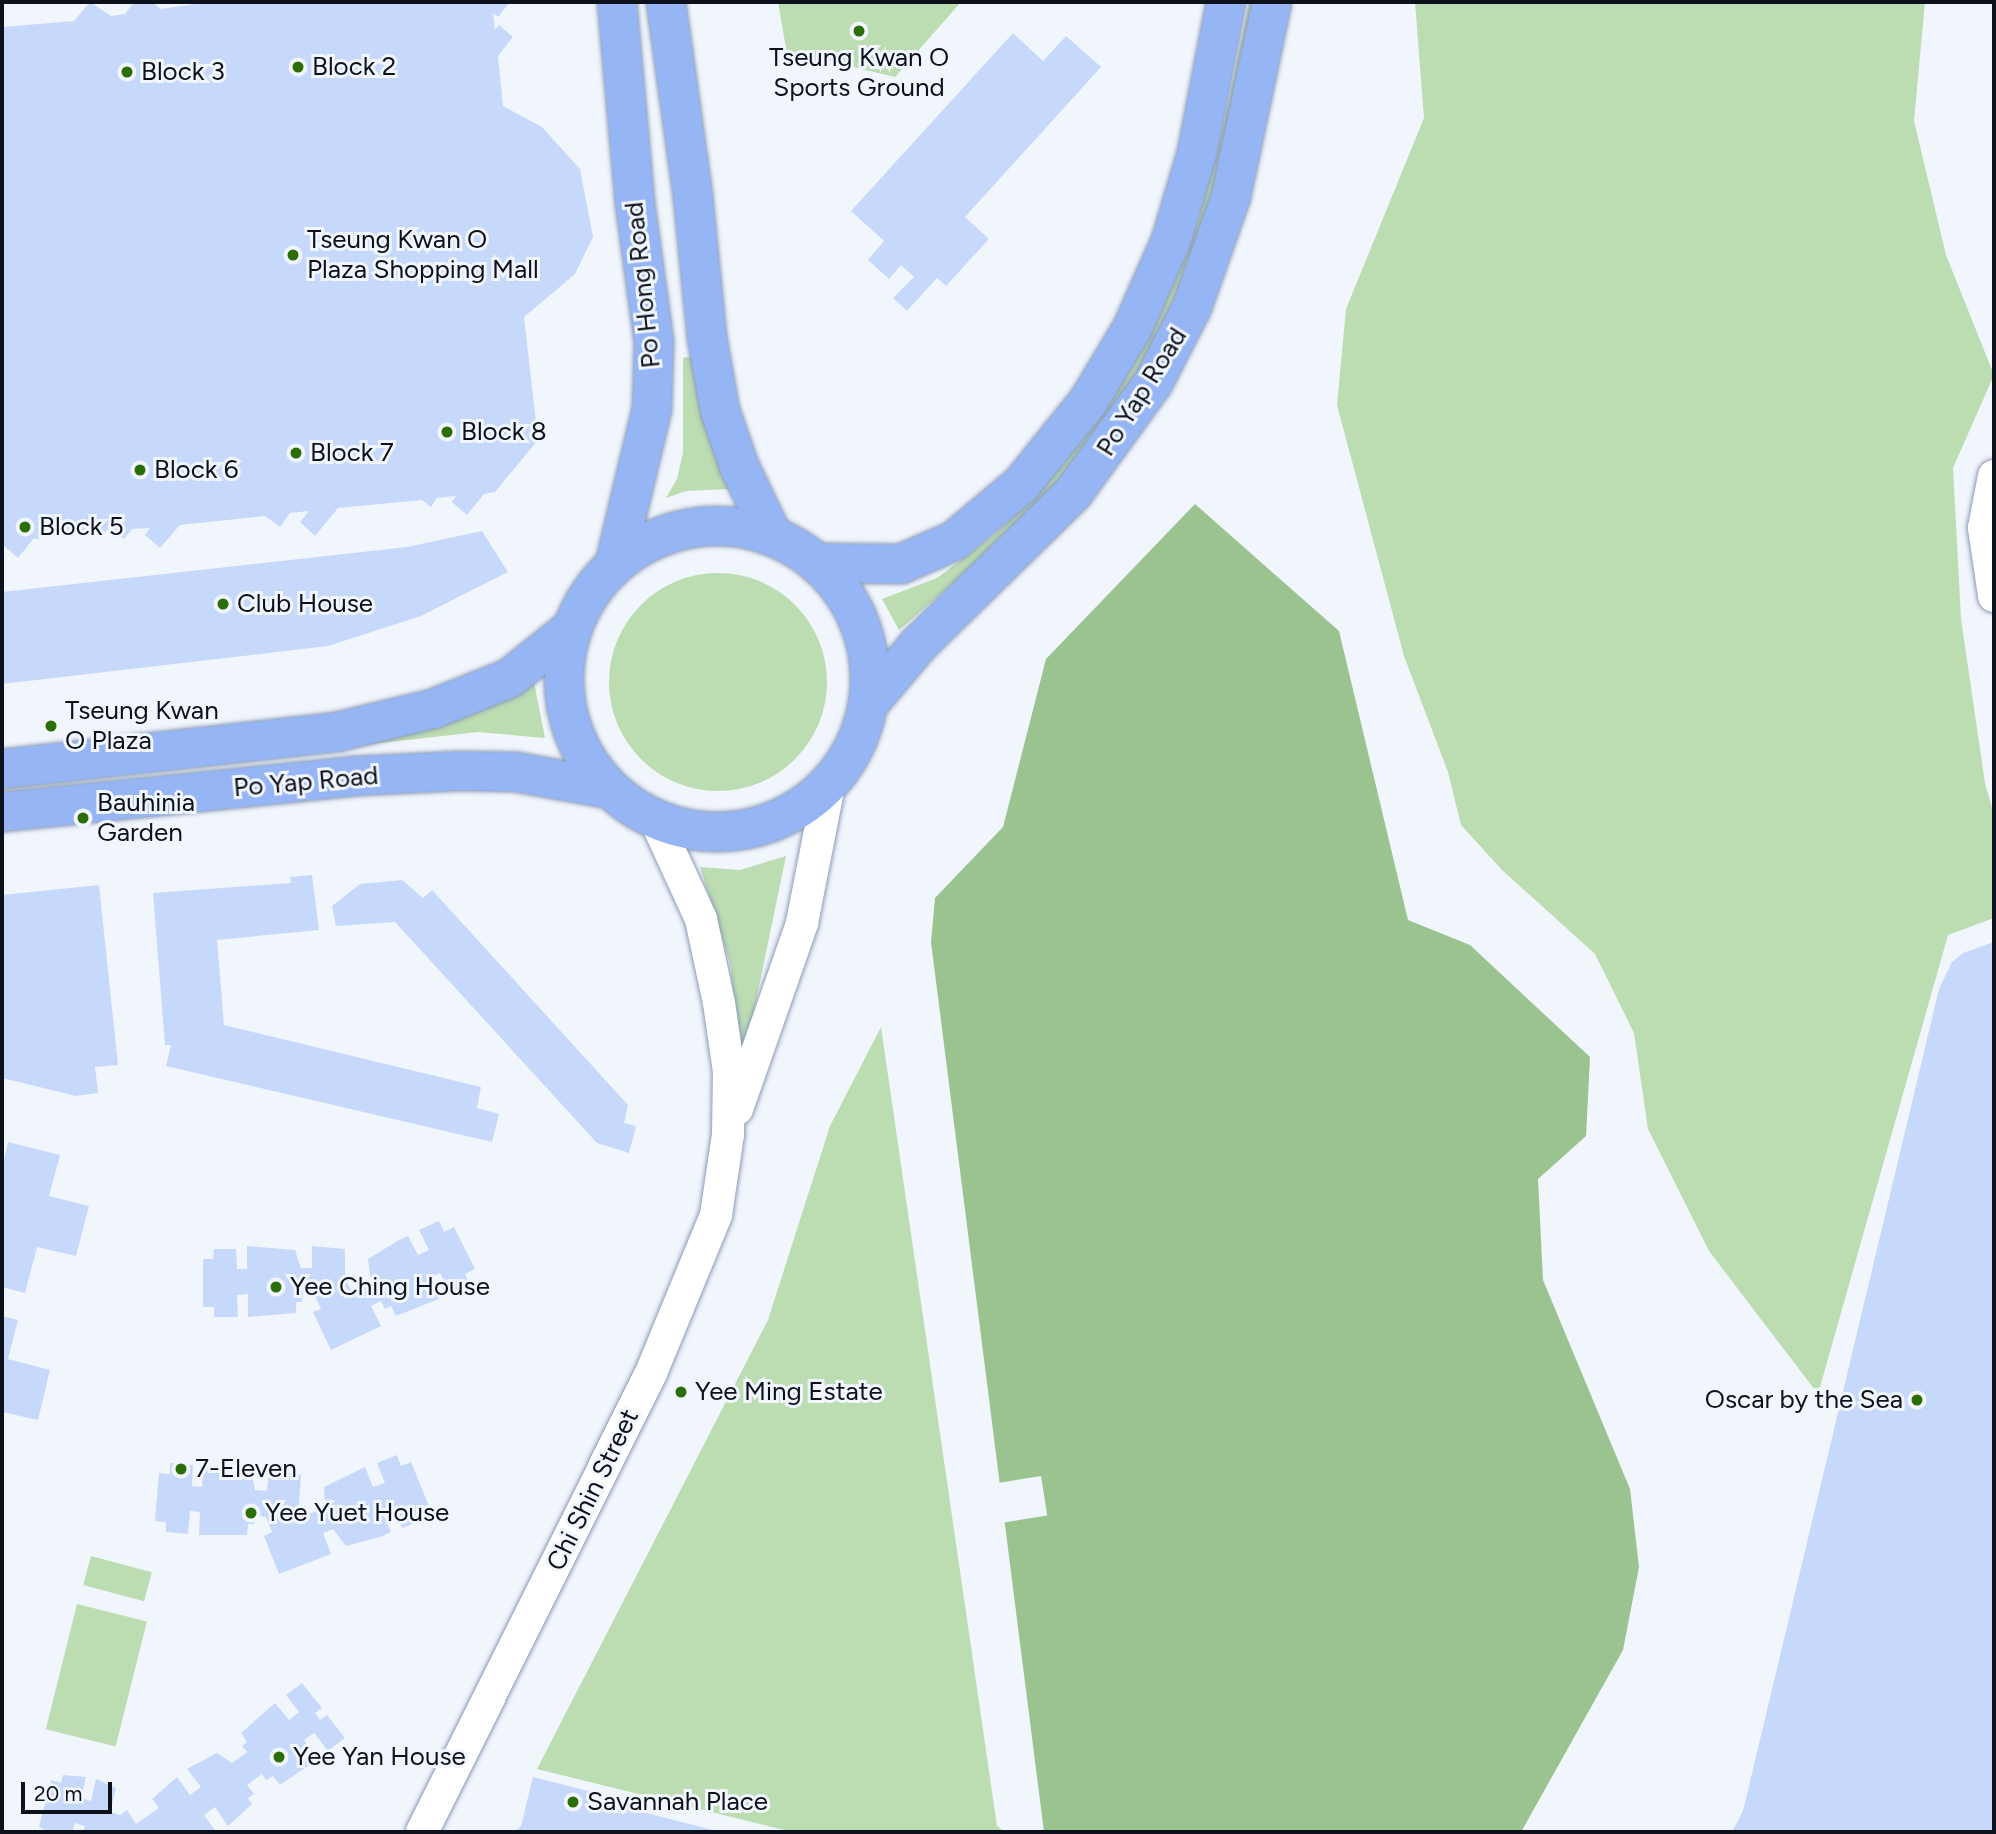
<!DOCTYPE html>
<html>
<head>
<meta charset="utf-8">
<style>
  body { margin:0 }
  #map { position:relative; width:1996px; height:1834px; overflow:hidden; background:#f1f5fc; font-family:Figtree,sans-serif }
  div>[style] { position:absolute }
  [style*='--x'] { left:calc(var(--x)*1px); top:calc(var(--y)*1px); width:calc(var(--w)*1px); rotate:calc(var(--a)*1deg) }
  .green>* { inset:0; background:#bcdcb1; transform-origin:0 0 }
  .round { border-radius:50% }
  .water>* { inset:0; background:#9bc38f }
  .pier>* { inset:0; background:#f1f5fc; transform-origin:0 0 }
  .building>* { inset:0; background:#c7d9fb }
  .roads { filter:drop-shadow(0 0 2px #8a9bb9) drop-shadow(0 0 2px #8a9bb9) }
  .minor>* { height:32px; margin:-16px; padding:0 16px; transform-origin:16px; border-radius:16px; background:#fff }
  .major>* { height:38px; margin:-19px; padding:0 19px; transform-origin:19px; border-radius:19px; background:#95b5f4 }
  .major>.ring { margin:-19px; padding:0; box-sizing:content-box; background:none; border:38px solid #95b5f4; border-radius:50% }
  .dots>* { width:19px; height:19px; translate:-50% -50%; box-sizing:border-box; border:4px solid #f1f5fc; border-radius:50% }
  span { translate:-50% -50%; white-space:nowrap; text-align:center; line-height:1.15; -webkit-text-stroke:6px #f1f5fc; paint-order:stroke }
  .poi-label { font-size:26px; color:#0c111c }
  .left { translate:0 -50%; text-align:left }
  .right { translate:-100% -50%; text-align:right }
  .street-label { font-size:26px; color:#0c111c }
  .frame { position:absolute; inset:0; border:4px solid #0c111c; pointer-events:none }
  .scale { position:absolute; left:21px; top:1782px; width:91px; height:32px; box-sizing:border-box; border:4px solid #0c111c; border-top:0; padding-left:9px; font-size:21px; line-height:24px; white-space:nowrap; color:#0c111c; -webkit-text-stroke:5px #f1f5fc; paint-order:stroke }
</style>
</head>
<body>
<div id="map">
  <div class="green">
    <div style="clip-path:polygon(778px 2px,961px 2px,895px 77px,824px 60px,789px 66px)"></div>
    <div style="clip-path:polygon(1249px 2px,1261px 2px,1221px 189px,1153px 349px,1062px 478px,977px 563px,899px 630px,882px 599px,937px 578px,994px 535px,1028px 502px,1148px 336px,1198px 220px,1224px 124px)"></div>
    <div style="clip-path:polygon(1415px 2px,1925px 2px,1914px 121px,1946px 255px,1994px 375px,1953px 468px,1961px 619px,1985px 783px,1994px 815px,1994px 918px,1948px 935px,1818px 1394px,1709px 1251px,1648px 1129px,1634px 1033px,1595px 954px,1502px 870px,1461px 825px,1448px 772px,1404px 656px,1337px 405px,1346px 309px,1424px 118px)"></div>
    <div style="clip-path:polygon(693px 356px,729px 489px,686px 491px,666px 498px,677px 479px,683px 453px,683px 358px)"></div>
    <div class="round" style="left:609px;top:573px;width:218px;height:218px"></div>
    <div style="clip-path:polygon(534px 682px,545px 738px,478px 732px,293px 753px)"></div>
    <div style="clip-path:polygon(786px 856px,747px 1044px,738px 1043px,730px 963px,700px 867px,740px 870px)"></div>
    <div style="clip-path:polygon(881px 1027px,997px 1826px,1005px 1832px,792px 1832px,537px 1769px,768px 1320px,830px 1126px)"></div>
    <div style="left:91px;top:1556px;width:63px;height:30px;rotate:15deg"></div>
    <div style="left:77px;top:1604px;width:72px;height:129px;rotate:14deg"></div>
  </div>
  <div class="water">
    <div style="clip-path:polygon(1195px 504px,1339px 631px,1408px 920px,1470px 945px,1590px 1057px,1586px 1136px,1538px 1179px,1543px 1280px,1630px 1489px,1639px 1567px,1623px 1650px,1521px 1832px,1044px 1832px,931px 942px,935px 898px,1003px 827px,1046px 659px)"></div>
  </div>
  <div class="pier">
    <div style="left:1041px;top:1476px;width:40px;height:44px;rotate:81deg"></div>
  </div>
  <div class="building">
    <div style="clip-path:polygon(90px 2px,111px 16px,125px 14px,134px 2px,152px 2px,161px 9px,209px 2px,510px 2px,498px 17px,493px 13px,495px 30px,499px 25px,513px 37px,498px 56px,503px 106px,542px 127px,580px 169px,593px 237px,575px 274px,524px 317px,538px 440px,495px 492px,484px 494px,467px 515px,452px 502px,456px 496px,437px 498px,431px 507px,422px 500px,338px 508px,315px 536px,300px 522px,309px 511px,290px 513px,280px 527px,265px 516px,180px 525px,160px 548px,145px 535px,150px 528px,132px 529px,124px 539px,113px 531px,33px 539px,18px 558px,2px 544px,2px 27px,74px 21px)"></div>
    <div style="clip-path:polygon(1013px 33px,1043px 61px,1066px 36px,1101px 67px,965px 217px,989px 239px,946px 286px,937px 278px,907px 311px,893px 298px,914px 277px,901px 265px,889px 279px,868px 260px,884px 241px,851px 211px)"></div>
    <div style="clip-path:polygon(482px 531px,508px 572px,421px 616px,328px 646px,2px 684px,2px 592px,407px 547px)"></div>
    <div style="clip-path:polygon(312px 875px,319px 930px,217px 940px,224px 1025px,481px 1087px,477px 1108px,499px 1114px,492px 1142px,166px 1066px,171px 1045px,165px 1045px,153px 893px,291px 883px,290px 877px)"></div>
    <div style="clip-path:polygon(402px 880px,423px 898px,432px 890px,628px 1105px,624px 1123px,636px 1126px,629px 1153px,597px 1143px,395px 922px,336px 926px,332px 906px,360px 884px)"></div>
    <div style="clip-path:polygon(99px 885px,118px 1065px,95px 1067px,98px 1093px,76px 1096px,2px 1078px,2px 895px)"></div>
    <div style="clip-path:polygon(1994px 942px,1994px 1832px,1732px 1832px,1743px 1811px,1939px 989px,1952px 962px,1963px 953px)"></div>
    <div style="clip-path:polygon(8px 1142px,60px 1155px,49px 1196px,89px 1206px,76px 1256px,37px 1247px,25px 1293px,2px 1287px,2px 1169px)"></div>
    <div style="clip-path:polygon(439px 1221px,444px 1232px,454px 1227px,475px 1269px,465px 1274px,469px 1284px,450px 1293px,440px 1273px,429px 1278px,439px 1299px,396px 1316px,391px 1306px,385px 1309px,381px 1301px,371px 1306px,381px 1326px,331px 1350px,313px 1312px,321px 1309px,314px 1294px,303px 1293px,302px 1302px,296px 1302px,296px 1313px,248px 1317px,248px 1294px,237px 1295px,238px 1317px,214px 1317px,214px 1307px,203px 1307px,203px 1259px,213px 1259px,214px 1249px,236px 1249px,237px 1269px,247px 1269px,247px 1246px,295px 1250px,301px 1268px,312px 1268px,312px 1246px,345px 1249px,345px 1279px,351px 1290px,371px 1281px,368px 1259px,399px 1240px,408px 1236px,418px 1255px,429px 1250px,419px 1230px)"></div>
    <div style="clip-path:polygon(2px 1316px,18px 1320px,8px 1359px,50px 1370px,38px 1420px,2px 1412px)"></div>
    <div style="clip-path:polygon(397px 1455px,401px 1466px,411px 1462px,429px 1506px,418px 1510px,422px 1520px,402px 1528px,394px 1507px,382px 1511px,391px 1532px,380px 1537px,346px 1546px,333px 1529px,323px 1533px,331px 1554px,279px 1574px,264px 1536px,272px 1532px,266px 1517px,256px 1515px,254px 1524px,248px 1524px,247px 1535px,199px 1535px,200px 1512px,190px 1511px,188px 1534px,166px 1532px,166px 1522px,155px 1521px,159px 1473px,170px 1474px,170px 1463px,193px 1465px,192px 1486px,202px 1487px,204px 1465px,251px 1471px,255px 1490px,267px 1491px,269px 1469px,301px 1475px,299px 1505px,304px 1516px,325px 1508px,324px 1487px,365px 1467px,373px 1487px,385px 1483px,377px 1463px)"></div>
    <div style="clip-path:polygon(302px 1683px,322px 1708px,315px 1713px,320px 1720px,327px 1715px,345px 1738px,328px 1751px,314px 1733px,304px 1740px,318px 1759px,280px 1785px,273px 1776px,266px 1780px,262px 1774px,247px 1785px,254px 1794px,248px 1798px,252px 1804px,228px 1826px,215px 1807px,204px 1815px,216px 1832px,83px 1832px,85px 1826px,75px 1823px,72px 1832px,49px 1832px,39px 1827px,51px 1780px,61px 1783px,63px 1775px,86px 1777px,81px 1798px,91px 1801px,96px 1779px,116px 1788px,110px 1812px,120px 1815px,127px 1810px,136px 1824px,159px 1808px,152px 1799px,177px 1777px,190px 1795px,201px 1787px,187px 1769px,217px 1753px,232px 1763px,247px 1752px,242px 1746px,247px 1742px,241px 1733px,275px 1703px,289px 1720px,299px 1712px,286px 1695px)"></div>
    <div style="clip-path:polygon(533px 1777px,620px 1799px,619px 1806px,721px 1832px,515px 1832px,521px 1826px)"></div>
  </div>
  <div class="roads">
    <div class="minor">
      <div style="--x:1994;--y:476;--w:53;--a:100.9"></div>
      <div style="--x:1984;--y:528;--w:69;--a:81.6"></div>
      <div style="--x:737;--y:1109;--w:197;--a:-70.7"></div>
      <div style="--x:802;--y:923;--w:141;--a:-78.9"></div>
      <div style="--x:422;--y:1832;--w:513;--a:-63.48"></div>
      <div style="--x:651;--y:1373;--w:171;--a:-67.6"></div>
      <div style="--x:716;--y:1215;--w:81;--a:-81.5"></div>
      <div style="--x:728;--y:1135;--w:63;--a:-89.1"></div>
      <div style="--x:729;--y:1072;--w:70;--a:-98.2"></div>
      <div style="--x:719;--y:1003;--w:86;--a:-102.1"></div>
      <div style="--x:701;--y:919;--w:110;--a:-114.7"></div>
    </div>
    <div class="major">
      <div style="--x:666;--y:2;--w:197;--a:82.1"></div>
      <div style="--x:693;--y:197;--w:142;--a:84.3"></div>
      <div style="--x:707;--y:338;--w:74;--a:79.9"></div>
      <div style="--x:720;--y:411;--w:58;--a:70.9"></div>
      <div style="--x:739;--y:466;--w:76;--a:64.4"></div>
      <div class="ring" style="left:564px;top:526px;width:268px;height:268px"></div>
      <div style="--x:819;--y:563;--w:82;--a:0.7"></div>
      <div style="--x:901;--y:564;--w:58;--a:-23.5"></div>
      <div style="--x:954;--y:541;--w:87;--a:-39.9"></div>
      <div style="--x:1021;--y:485;--w:107;--a:-51.1"></div>
      <div style="--x:1088;--y:402;--w:87;--a:-59"></div>
      <div style="--x:1133;--y:327;--w:94;--a:-66.2"></div>
      <div style="--x:1171;--y:241;--w:92;--a:-73.5"></div>
      <div style="--x:1197;--y:153;--w:154;--a:-79.1"></div>
      <div style="--x:615;--y:564;--w:159;--a:-76.6"></div>
      <div style="--x:652;--y:409;--w:67;--a:-88.3"></div>
      <div style="--x:654;--y:342;--w:140;--a:-97.8"></div>
      <div style="--x:635;--y:203;--w:202;--a:-95.1"></div>
      <div style="--x:870;--y:702;--w:76;--a:-49.8"></div>
      <div style="--x:919;--y:644;--w:216;--a:-44.4"></div>
      <div style="--x:1073;--y:493;--w:136;--a:-54"></div>
      <div style="--x:1153;--y:383;--w:85;--a:-62.8"></div>
      <div style="--x:1192;--y:307;--w:118;--a:-70.6"></div>
      <div style="--x:1231;--y:196;--w:198;--a:-78.1"></div>
      <div style="--x:2;--y:769;--w:337;--a:-6.3"></div>
      <div style="--x:337;--y:732;--w:99;--a:-13.5"></div>
      <div style="--x:433;--y:709;--w:83;--a:-21.9"></div>
      <div style="--x:510;--y:678;--w:77;--a:-38.7"></div>
      <div style="--x:2;--y:812;--w:354;--a:-5.8"></div>
      <div style="--x:354;--y:776;--w:106;--a:-2.7"></div>
      <div style="--x:460;--y:771;--w:56;--a:1"></div>
      <div style="--x:516;--y:772;--w:96;--a:10.3"></div>
    </div>
  </div>
  <div class="dots">
    <div style="left:859px;top:31px;background:#2b6e07"></div>
    <div style="left:298px;top:67px;background:#2b6e07"></div>
    <div style="left:127px;top:72px;background:#2b6e07"></div>
    <div style="left:293px;top:255px;background:#2b6e07"></div>
    <div style="left:447px;top:432px;background:#2b6e07"></div>
    <div style="left:296px;top:453px;background:#2b6e07"></div>
    <div style="left:140px;top:470px;background:#2b6e07"></div>
    <div style="left:25px;top:527px;background:#2b6e07"></div>
    <div style="left:223px;top:604px;background:#2b6e07"></div>
    <div style="left:51px;top:726px;background:#2b6e07"></div>
    <div style="left:83px;top:818px;background:#2b6e07"></div>
    <div style="left:276px;top:1287px;background:#2b6e07"></div>
    <div style="left:681px;top:1392px;background:#2b6e07"></div>
    <div style="left:1917px;top:1400px;background:#2b6e07"></div>
    <div style="left:181px;top:1469px;background:#2b6e07"></div>
    <div style="left:251px;top:1513px;background:#2b6e07"></div>
    <div style="left:279px;top:1757px;background:#2b6e07"></div>
    <div style="left:573px;top:1802px;background:#2b6e07"></div>
  </div>
  <div class="poi-label">
    <span style="left:859px;top:73px">Tseung Kwan O<br>Sports Ground</span>
    <span class="left" style="left:312px;top:67px">Block 2</span>
    <span class="left" style="left:141px;top:72px">Block 3</span>
    <span class="left" style="left:307px;top:255px">Tseung Kwan O<br>Plaza Shopping Mall</span>
    <span class="left" style="left:461px;top:432px">Block 8</span>
    <span class="left" style="left:310px;top:453px">Block 7</span>
    <span class="left" style="left:154px;top:470px">Block 6</span>
    <span class="left" style="left:39px;top:527px">Block 5</span>
    <span class="left" style="left:237px;top:604px">Club House</span>
    <span class="left" style="left:65px;top:726px">Tseung Kwan<br>O Plaza</span>
    <span class="left" style="left:97px;top:818px">Bauhinia<br>Garden</span>
    <span class="left" style="left:290px;top:1287px">Yee Ching House</span>
    <span class="left" style="left:695px;top:1392px">Yee Ming Estate</span>
    <span class="right" style="left:1903px;top:1400px">Oscar by the Sea</span>
    <span class="left" style="left:195px;top:1469px">7-Eleven</span>
    <span class="left" style="left:265px;top:1513px">Yee Yuet House</span>
    <span class="left" style="left:293px;top:1757px">Yee Yan House</span>
    <span class="left" style="left:587px;top:1802px">Savannah Place</span>
  </div>
  <div class="street-label">
    <span style="left:643px;top:285px;rotate:-96deg">Po Hong Road</span>
    <span style="left:1142px;top:392px;rotate:-58deg">Po Yap Road</span>
    <span style="left:306px;top:782px;rotate:-5deg">Po Yap Road</span>
    <span style="left:593px;top:1490px;rotate:-64deg">Chi Shin Street</span>
  </div>
  <div class="frame"></div>
  <div class="scale">20 m</div>
</div>
</body>
</html>
